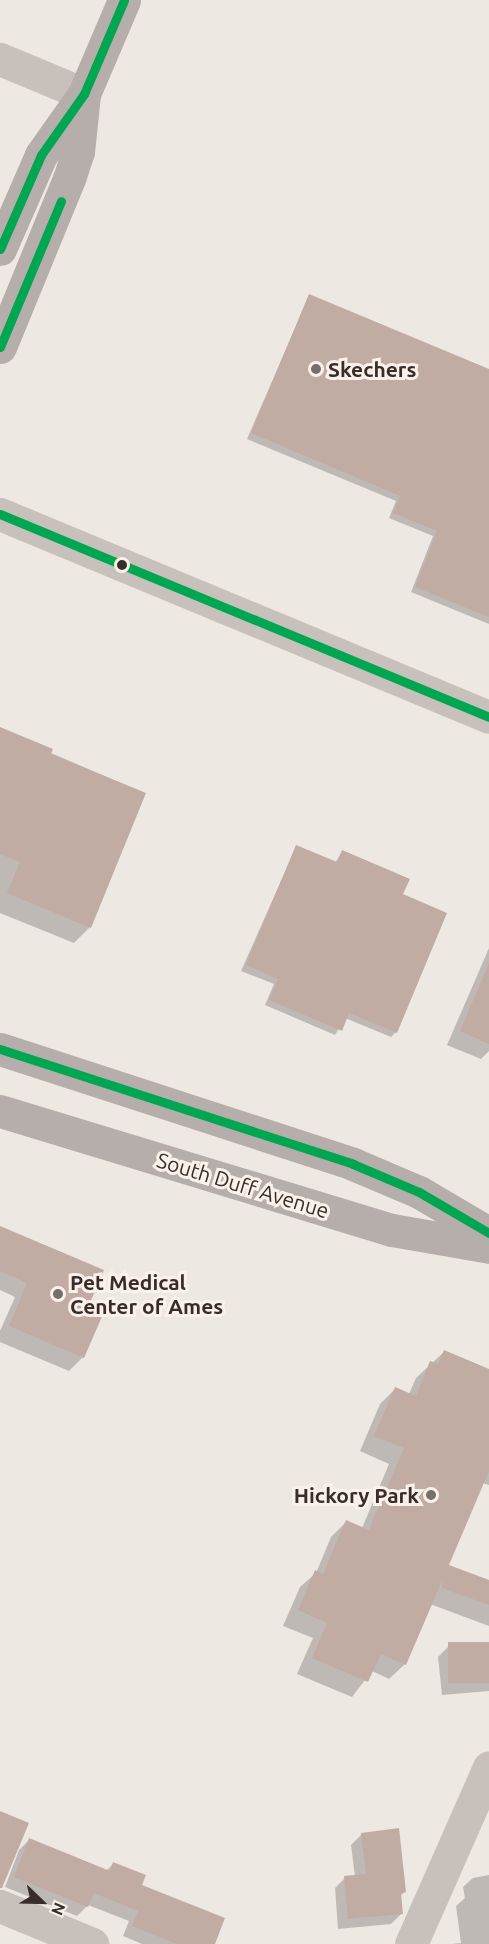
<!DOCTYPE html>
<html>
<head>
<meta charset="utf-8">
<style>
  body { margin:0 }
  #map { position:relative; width:489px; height:1944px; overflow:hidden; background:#eee8e2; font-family:Ubuntu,sans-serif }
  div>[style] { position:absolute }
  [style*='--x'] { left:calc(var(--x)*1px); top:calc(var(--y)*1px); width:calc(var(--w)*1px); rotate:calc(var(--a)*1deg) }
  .shadow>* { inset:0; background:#0003 }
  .building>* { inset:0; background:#c1aca4; transform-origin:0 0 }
  .minor>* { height:33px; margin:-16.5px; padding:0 16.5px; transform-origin:16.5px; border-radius:16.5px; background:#c7c0bb }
  .major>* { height:33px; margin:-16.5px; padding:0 16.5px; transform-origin:16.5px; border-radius:16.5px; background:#b6aeaa }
  .bus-1>* { height:9px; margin:-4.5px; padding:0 4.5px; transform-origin:4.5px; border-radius:4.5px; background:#00a651 }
  .dots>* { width:16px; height:16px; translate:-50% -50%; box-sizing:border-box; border:3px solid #faf2ea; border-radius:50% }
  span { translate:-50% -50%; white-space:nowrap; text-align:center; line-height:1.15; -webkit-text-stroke:6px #faf2ea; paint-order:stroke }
  .poi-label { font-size:21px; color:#382d29; font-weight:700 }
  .left { translate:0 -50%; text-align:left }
  .right { translate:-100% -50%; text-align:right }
  .street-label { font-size:21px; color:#382d29 }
  .north { position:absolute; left:12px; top:1872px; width:60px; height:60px; -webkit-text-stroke:4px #faf2ea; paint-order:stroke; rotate:113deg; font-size:16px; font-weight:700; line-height:24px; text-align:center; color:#382d29 }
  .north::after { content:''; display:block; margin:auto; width:21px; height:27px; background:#382d29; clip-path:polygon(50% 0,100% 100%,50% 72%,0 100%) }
</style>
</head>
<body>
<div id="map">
  <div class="shadow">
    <div style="clip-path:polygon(309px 296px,489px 370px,489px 624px,411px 592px,433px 536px,389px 518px,396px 501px,247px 439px)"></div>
    <div style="clip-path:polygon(0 731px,144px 793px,90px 927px,74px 943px,0 913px)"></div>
    <div style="clip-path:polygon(296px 847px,335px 863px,342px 852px,401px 895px,396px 1032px,391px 1037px,345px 1018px,335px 1035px,265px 1005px,274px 984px,241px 971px)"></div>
    <div style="clip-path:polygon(489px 948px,489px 1051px,481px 1059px,447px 1045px)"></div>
    <div style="clip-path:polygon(0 1230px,83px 1357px,69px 1371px,0 1342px,0 1331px,15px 1297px,0 1290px)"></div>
    <div style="clip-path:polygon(445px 1351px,489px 1370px,489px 1485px,482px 1483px,447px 1566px,489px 1581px,489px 1626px,430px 1604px,405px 1664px,389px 1679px,372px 1671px,352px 1697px,297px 1674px,313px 1638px,283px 1626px,300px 1587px,316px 1573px,331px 1537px,346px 1522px,362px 1528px,389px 1464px,360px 1451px,380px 1404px,395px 1389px,409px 1394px,416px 1378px)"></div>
    <div style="clip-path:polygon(489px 1643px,489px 1691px,442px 1695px,438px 1657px,448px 1647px)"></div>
    <div style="clip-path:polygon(362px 1834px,405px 1892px,400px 1896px,402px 1913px,391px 1924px,338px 1929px,335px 1888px,345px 1878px,355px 1877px,351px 1845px)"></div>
    <div style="clip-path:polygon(29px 1840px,106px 1871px,113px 1864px,213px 1944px,142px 1944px,123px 1936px,129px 1921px,88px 1905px,77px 1916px,5px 1887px,19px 1850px)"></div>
    <div style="clip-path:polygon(489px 1875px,489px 1944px,451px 1944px,461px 1943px,456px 1906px,465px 1898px,463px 1887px,473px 1878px)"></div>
  </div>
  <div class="building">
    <div style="clip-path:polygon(309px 294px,489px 369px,489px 617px,415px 587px,437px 531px,393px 513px,400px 496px,251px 433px)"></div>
    <div style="clip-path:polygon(0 727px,53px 749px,51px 754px,146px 793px,91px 928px,7px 893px,20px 862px,0 854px)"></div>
    <div style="clip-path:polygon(296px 845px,337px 862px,342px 850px,410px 879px,403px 894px,447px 913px,397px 1033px,349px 1013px,342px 1031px,269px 1000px,278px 979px,246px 965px)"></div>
    <div style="clip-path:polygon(489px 963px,489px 1044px,460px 1031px)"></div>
    <div style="clip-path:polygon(0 1226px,104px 1270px,89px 1305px,104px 1312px,84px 1358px,9px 1326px,27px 1283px,0 1271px)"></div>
    <div style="clip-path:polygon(444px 1350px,489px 1369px,489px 1471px,449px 1565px,489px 1580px,489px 1605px,442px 1588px,442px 1581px,406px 1665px,381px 1654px,368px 1682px,312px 1658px,327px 1623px,298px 1610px,315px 1570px,323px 1574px,346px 1520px,369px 1530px,404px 1448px,374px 1436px,395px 1387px,416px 1396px,430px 1361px,438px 1364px)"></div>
    <div style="left:489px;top:1642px;width:41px;height:41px;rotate:90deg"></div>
    <div style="clip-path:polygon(0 1811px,29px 1823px,2px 1888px,0 1888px)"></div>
    <div style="clip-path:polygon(399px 1828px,406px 1892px,401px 1893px,403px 1914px,348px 1919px,344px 1876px,366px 1874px,361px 1833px)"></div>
    <div style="clip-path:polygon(29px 1838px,110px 1871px,113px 1862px,146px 1875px,142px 1885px,225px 1918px,215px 1944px,177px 1944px,132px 1926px,138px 1911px,94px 1893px,88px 1907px,14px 1877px)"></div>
  </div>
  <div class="minor">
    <div style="--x:0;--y:59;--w:91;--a:22.6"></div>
    <div style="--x:0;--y:514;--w:529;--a:22.54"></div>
    <div style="--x:0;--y:1906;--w:100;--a:22.4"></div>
    <div style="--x:411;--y:1944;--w:193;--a:-66.2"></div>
  </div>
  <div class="major">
    <div style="--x:0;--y:249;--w:103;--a:-66.4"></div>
    <div style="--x:41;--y:155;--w:75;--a:-54.8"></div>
    <div style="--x:84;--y:94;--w:102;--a:-66.9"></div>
    <div style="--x:0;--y:347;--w:182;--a:-67.7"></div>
    <div style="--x:69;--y:179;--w:28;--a:-72"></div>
    <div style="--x:78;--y:152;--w:57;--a:-84"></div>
    <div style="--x:0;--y:1049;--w:371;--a:18"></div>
    <div style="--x:353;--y:1164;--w:72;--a:23"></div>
    <div style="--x:419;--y:1192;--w:81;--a:30.4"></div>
    <div style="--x:0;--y:1111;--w:410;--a:16.9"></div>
    <div style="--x:392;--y:1230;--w:98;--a:9.9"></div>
  </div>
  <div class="bus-1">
    <div style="--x:0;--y:249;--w:103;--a:-66.4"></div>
    <div style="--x:41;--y:155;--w:75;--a:-54.8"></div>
    <div style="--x:84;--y:94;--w:102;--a:-66.9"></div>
    <div style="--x:0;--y:347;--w:158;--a:-67.3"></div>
    <div style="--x:0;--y:514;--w:529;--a:22.54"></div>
    <div style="--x:0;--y:1049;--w:371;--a:18"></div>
    <div style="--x:353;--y:1164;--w:72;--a:23"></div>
    <div style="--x:419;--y:1192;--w:81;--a:30.4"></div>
  </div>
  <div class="dots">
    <div style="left:316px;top:369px;background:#786e6a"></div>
    <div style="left:122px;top:565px;background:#382d29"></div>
    <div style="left:58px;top:1294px;background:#786e6a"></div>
    <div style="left:431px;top:1495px;background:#786e6a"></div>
  </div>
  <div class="poi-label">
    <span class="left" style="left:328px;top:369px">Skechers</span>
    <span class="left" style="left:70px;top:1294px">Pet Medical<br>Center of Ames</span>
    <span class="right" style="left:419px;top:1495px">Hickory Park</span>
  </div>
  <div class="street-label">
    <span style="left:243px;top:1185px;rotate:17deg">South Duff Avenue</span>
  </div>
  <div class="north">N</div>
</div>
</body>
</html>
